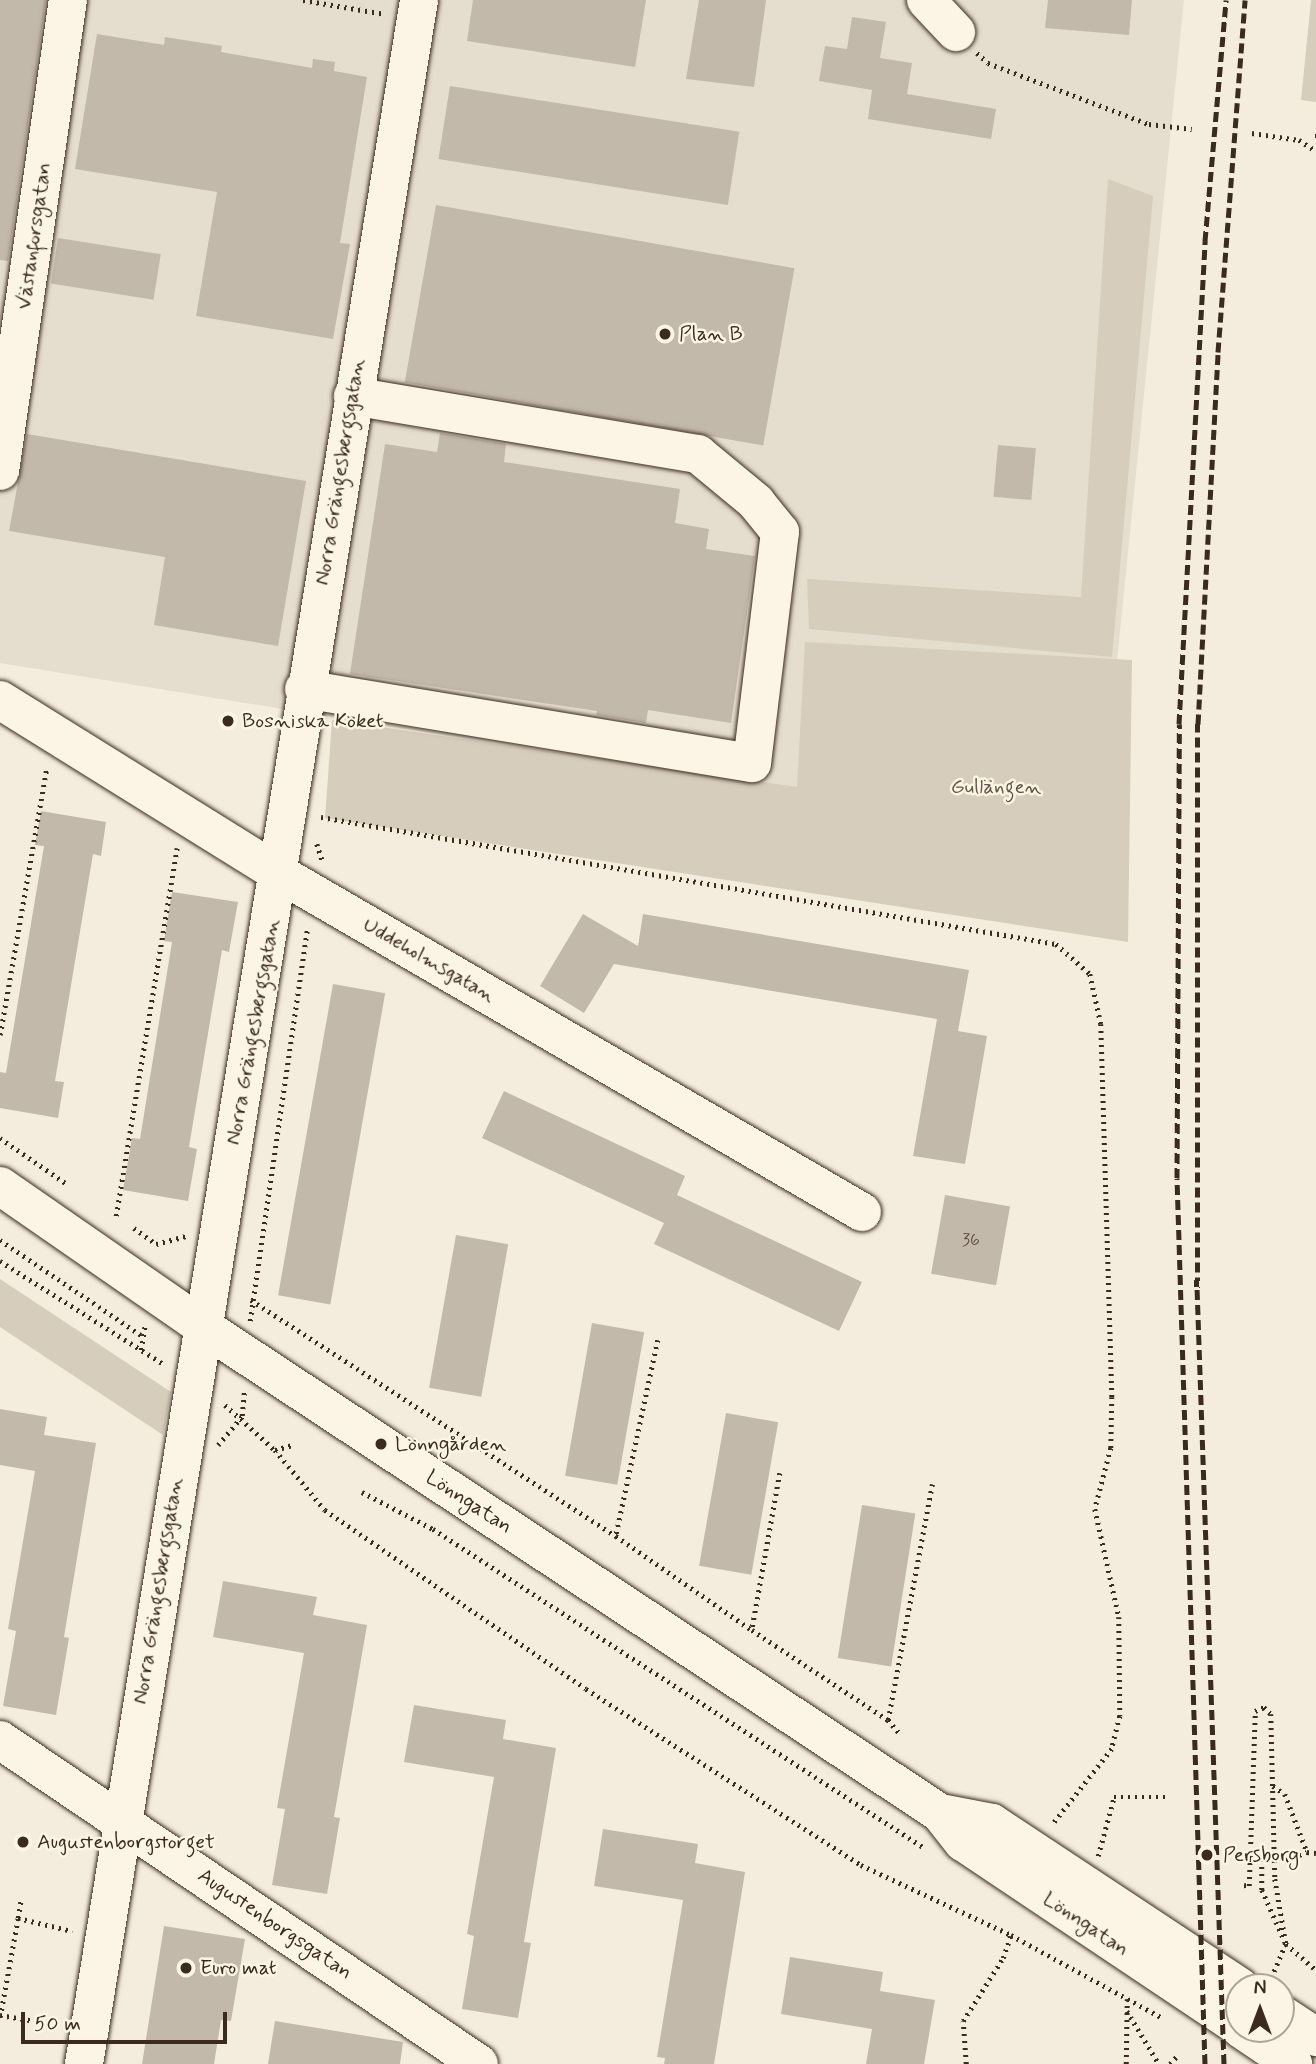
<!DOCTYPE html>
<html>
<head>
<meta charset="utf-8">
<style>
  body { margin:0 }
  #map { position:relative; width:1316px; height:2064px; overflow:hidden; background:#f4eddd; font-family:Mynerve,sans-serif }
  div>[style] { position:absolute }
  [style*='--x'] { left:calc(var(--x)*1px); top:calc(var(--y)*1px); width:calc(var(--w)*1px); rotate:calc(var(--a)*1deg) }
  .built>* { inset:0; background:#e5ddce }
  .green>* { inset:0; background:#d6cdbd }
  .building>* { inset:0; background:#c3b9aa; transform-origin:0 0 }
  .path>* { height:4.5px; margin-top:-2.25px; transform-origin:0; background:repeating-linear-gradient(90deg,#3b2a1e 0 2px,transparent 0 7px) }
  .roads { filter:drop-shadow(0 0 2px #3b2a1e) drop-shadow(0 0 2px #3b2a1e) }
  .minor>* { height:38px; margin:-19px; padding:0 19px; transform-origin:19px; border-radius:19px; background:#fcf5e5 }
  .rail>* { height:5px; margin-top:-2.5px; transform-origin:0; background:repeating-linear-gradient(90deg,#3b2a1e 0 10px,transparent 0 15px) }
  .path-bridge>* { height:4.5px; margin-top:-2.25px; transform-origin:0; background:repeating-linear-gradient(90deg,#3b2a1e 0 2px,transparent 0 7px) }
  .dots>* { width:19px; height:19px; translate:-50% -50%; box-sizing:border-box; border:4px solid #fcf5e5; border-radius:50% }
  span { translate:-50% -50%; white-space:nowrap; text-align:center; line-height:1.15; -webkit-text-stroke:5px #fcf5e5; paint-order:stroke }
  .number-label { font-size:18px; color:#5d4e41 }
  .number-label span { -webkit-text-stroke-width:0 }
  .street-label { font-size:21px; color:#3b2a1e }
  .poi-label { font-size:21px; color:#3b2a1e }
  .left { translate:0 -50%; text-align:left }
  .park-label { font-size:21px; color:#625346 }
  .north { position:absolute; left:1225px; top:1973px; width:70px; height:70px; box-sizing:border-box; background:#fcf5e5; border:2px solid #afa495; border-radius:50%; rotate:0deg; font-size:19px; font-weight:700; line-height:28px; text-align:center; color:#3b2a1e }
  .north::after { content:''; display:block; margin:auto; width:24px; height:32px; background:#3b2a1e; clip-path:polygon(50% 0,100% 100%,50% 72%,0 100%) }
  .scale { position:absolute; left:21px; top:2012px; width:206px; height:32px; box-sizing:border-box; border:4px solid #3b2a1e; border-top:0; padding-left:9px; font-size:21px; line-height:24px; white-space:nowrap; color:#3b2a1e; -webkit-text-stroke:5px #fcf5e5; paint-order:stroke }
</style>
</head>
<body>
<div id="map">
  <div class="built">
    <div style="clip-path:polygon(0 0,1184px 0,1117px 661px,793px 792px,0 663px)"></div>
  </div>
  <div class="green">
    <div style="clip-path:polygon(1311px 0,1316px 0,1316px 102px,1301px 100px)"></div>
    <div style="clip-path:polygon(1108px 179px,1153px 196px,1112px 657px,809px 629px,807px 579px,1081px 597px)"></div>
    <div style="clip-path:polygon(805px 642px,1132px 660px,1128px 942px,325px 818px,332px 720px,797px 787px)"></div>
    <div style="clip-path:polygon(0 1279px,171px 1392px,163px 1435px,0 1327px)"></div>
  </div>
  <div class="building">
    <div style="clip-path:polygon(0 0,46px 0,8px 261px,0 260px)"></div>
    <div style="clip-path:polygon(473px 0,646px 0,635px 67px,467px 41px)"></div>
    <div style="clip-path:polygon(699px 0,766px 0,754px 87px,686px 79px)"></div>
    <div style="clip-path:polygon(1048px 0,1132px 0,1129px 35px,1045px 28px)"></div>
    <div style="clip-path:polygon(852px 17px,886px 22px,880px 58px,912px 63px,907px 94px,996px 109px,991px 139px,868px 119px,872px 90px,819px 81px,825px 46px,847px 49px)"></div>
    <div style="clip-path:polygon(97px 34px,164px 45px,165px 37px,222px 46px,221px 52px,312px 68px,313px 59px,335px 62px,334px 71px,367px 77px,340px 243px,350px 244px,333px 339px,196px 316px,217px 192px,75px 169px)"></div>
    <div style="left:450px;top:86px;width:293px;height:74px;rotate:9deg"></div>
    <div style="left:436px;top:205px;width:364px;height:180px;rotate:10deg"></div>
    <div style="left:58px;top:238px;width:104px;height:46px;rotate:9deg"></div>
    <div style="clip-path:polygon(440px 433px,506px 444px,504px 462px,680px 489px,675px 523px,709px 529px,706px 549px,755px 556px,731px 723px,648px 710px,646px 723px,596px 715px,597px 711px,350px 674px,385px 444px,437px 452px)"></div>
    <div style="clip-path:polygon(27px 434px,306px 481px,278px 646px,154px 625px,165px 557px,9px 531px)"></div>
    <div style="left:998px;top:445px;width:38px;height:52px;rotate:5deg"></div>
    <div style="clip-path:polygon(41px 811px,106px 822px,101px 856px,93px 854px,55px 1081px,64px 1082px,58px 1118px,0 1108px,0 1072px,6px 1073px,44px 846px,35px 845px)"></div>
    <div style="clip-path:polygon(172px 892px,238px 902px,229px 952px,222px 950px,189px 1147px,197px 1149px,188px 1201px,123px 1190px,132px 1138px,140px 1139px,172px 942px,164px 941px)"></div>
    <div style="clip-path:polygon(583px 914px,638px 946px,643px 914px,969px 970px,958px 1031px,987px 1036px,965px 1164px,913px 1156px,937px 1019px,614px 964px,584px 1013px,540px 986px)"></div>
    <div style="left:333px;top:984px;width:53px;height:316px;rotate:10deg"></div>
    <div style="clip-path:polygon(504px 1091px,685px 1176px,677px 1195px,862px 1282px,839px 1331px,654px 1244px,664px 1223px,482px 1138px)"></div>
    <div style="left:945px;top:1195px;width:66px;height:80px;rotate:10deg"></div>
    <div style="left:456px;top:1235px;width:53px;height:155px;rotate:10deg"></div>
    <div style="left:592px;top:1323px;width:53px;height:155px;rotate:10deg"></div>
    <div style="clip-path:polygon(0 1409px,47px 1417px,44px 1435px,96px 1443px,64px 1637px,69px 1638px,56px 1715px,3px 1706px,16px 1631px,8px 1629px,35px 1471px,0 1465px)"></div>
    <div style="left:726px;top:1413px;width:53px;height:155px;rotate:10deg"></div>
    <div style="left:862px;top:1505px;width:54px;height:155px;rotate:9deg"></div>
    <div style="clip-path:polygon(223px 1581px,317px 1597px,313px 1615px,367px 1625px,334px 1817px,340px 1818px,327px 1894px,272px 1885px,285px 1809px,277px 1808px,304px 1653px,213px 1637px)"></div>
    <div style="clip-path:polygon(414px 1705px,506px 1720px,503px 1739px,556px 1748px,524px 1942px,531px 1943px,518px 2018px,462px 2009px,474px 1936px,467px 1934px,494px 1777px,404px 1762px)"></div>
    <div style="clip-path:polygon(603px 1829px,698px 1844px,695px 1863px,745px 1872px,714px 2064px,664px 2064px,665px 2058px,657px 2057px,683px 1900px,594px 1886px)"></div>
    <div style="clip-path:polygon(164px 1926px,245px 1939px,231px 2021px,221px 2020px,214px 2064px,142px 2064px)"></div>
    <div style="clip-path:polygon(790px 1957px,883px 1972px,880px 1991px,935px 2000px,924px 2064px,866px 2064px,872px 2029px,781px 2014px)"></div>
    <div style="clip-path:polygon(275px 2021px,403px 2042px,400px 2064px,268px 2064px)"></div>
  </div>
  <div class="path">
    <div style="--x:303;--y:0;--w:83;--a:9.7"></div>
    <div style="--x:977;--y:53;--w:15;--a:42"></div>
    <div style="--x:988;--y:63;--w:172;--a:20.8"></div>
    <div style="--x:1149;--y:124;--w:43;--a:6.6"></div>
    <div style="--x:1252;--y:133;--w:48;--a:8.5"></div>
    <div style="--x:1299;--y:140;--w:20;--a:33"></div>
    <div style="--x:1315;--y:136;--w:1;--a:0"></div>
    <div style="--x:321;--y:817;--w:746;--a:9.8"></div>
    <div style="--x:1056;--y:944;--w:45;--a:41.4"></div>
    <div style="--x:1090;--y:974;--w:51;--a:77.6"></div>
    <div style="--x:1101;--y:1024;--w:373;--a:88.3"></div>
    <div style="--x:1112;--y:1397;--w:51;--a:91.1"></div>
    <div style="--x:1111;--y:1448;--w:63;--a:104.7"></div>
    <div style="--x:1095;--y:1509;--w:111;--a:77.5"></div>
    <div style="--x:1119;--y:1617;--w:99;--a:89.4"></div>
    <div style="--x:1120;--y:1716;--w:34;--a:104"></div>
    <div style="--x:1112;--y:1749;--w:95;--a:128.2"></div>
    <div style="--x:317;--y:844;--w:19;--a:72"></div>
    <div style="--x:0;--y:1035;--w:272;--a:-80.1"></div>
    <div style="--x:0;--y:1138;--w:81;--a:34.5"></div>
    <div style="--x:116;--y:1216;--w:373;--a:-80.6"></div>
    <div style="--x:134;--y:1228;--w:27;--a:36"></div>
    <div style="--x:156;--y:1244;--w:31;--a:-15"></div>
    <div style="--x:0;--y:1240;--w:174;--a:34"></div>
    <div style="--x:0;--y:1261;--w:195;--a:32.2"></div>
    <div style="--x:251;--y:1300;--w:435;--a:32.9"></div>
    <div style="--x:250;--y:1321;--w:397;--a:-81.7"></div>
    <div style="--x:658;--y:1340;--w:200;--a:102.1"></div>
    <div style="--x:616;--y:1536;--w:165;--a:34.7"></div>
    <div style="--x:141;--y:1350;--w:26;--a:-81"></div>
    <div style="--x:225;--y:1405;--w:67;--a:42"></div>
    <div style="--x:275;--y:1450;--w:78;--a:50.2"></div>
    <div style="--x:325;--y:1510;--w:316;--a:34.4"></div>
    <div style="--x:586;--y:1689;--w:326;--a:32.6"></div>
    <div style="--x:861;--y:1865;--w:166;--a:25"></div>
    <div style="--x:1011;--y:1935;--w:171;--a:28.7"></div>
    <div style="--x:218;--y:1445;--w:38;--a:-50"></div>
    <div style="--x:242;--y:1416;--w:24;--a:-85"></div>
    <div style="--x:275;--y:1450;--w:19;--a:-16"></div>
    <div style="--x:780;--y:1473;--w:159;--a:100.1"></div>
    <div style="--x:752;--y:1630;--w:163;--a:33.5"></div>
    <div style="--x:888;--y:1720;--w:18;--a:49"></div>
    <div style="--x:362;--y:1492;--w:80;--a:27.5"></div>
    <div style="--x:433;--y:1529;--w:584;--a:32.98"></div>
    <div style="--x:888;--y:1720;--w:240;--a:-79.4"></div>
    <div style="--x:1273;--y:1786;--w:14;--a:34"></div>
    <div style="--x:1285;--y:1794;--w:62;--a:69.2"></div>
    <div style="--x:1307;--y:1852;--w:9;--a:6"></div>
    <div style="--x:1098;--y:1856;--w:61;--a:-74.8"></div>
    <div style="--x:1114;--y:1797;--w:54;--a:0"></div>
    <div style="--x:1249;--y:1860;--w:13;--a:0"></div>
    <div style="--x:1262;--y:1860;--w:30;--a:90"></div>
    <div style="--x:1262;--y:1890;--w:59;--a:66"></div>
    <div style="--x:1286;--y:1944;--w:36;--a:113"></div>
    <div style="--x:1286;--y:1860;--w:22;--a:-21"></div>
    <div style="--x:1244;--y:1885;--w:5;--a:11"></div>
    <div style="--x:1249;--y:1886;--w:175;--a:-88"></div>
    <div style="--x:1255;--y:1711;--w:10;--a:-24"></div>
    <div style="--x:1264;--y:1707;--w:10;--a:45"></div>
    <div style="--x:1271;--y:1714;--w:165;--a:88.6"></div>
    <div style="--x:1275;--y:1879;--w:66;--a:80.4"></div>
    <div style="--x:1286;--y:1944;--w:40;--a:41"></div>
    <div style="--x:18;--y:1918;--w:19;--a:-81"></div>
    <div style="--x:1127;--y:2011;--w:62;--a:58.9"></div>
    <div style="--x:0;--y:2015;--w:59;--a:9.8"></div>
    <div style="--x:0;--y:2017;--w:101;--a:-79.7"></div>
    <div style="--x:18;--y:1918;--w:56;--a:13.5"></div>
    <div style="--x:966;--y:2064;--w:43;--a:-94"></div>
    <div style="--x:963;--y:2021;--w:75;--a:-57.6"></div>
    <div style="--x:1003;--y:1958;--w:24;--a:-71"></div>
    <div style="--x:1126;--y:2064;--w:65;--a:-89.1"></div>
    <div style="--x:1170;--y:2064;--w:11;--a:-49"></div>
  </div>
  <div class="roads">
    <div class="minor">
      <div style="--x:926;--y:0;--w:44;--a:46.8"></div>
      <div style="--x:0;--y:471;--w:476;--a:-81.8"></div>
      <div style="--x:304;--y:689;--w:454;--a:9.4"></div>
      <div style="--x:752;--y:763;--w:233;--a:-83.1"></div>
      <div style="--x:780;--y:532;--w:38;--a:-129"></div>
      <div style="--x:756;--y:502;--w:75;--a:-140.4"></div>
      <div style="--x:698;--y:454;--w:350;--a:-170.5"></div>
      <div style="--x:0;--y:700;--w:330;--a:31.9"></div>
      <div style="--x:280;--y:874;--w:673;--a:30.15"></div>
      <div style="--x:0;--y:1186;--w:246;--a:34.7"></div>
      <div style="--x:202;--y:1326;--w:884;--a:33.42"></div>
      <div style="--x:940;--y:1813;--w:37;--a:52"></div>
      <div style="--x:963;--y:1842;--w:332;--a:33.8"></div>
      <div style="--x:0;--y:1740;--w:578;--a:34.07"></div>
      <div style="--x:940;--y:1813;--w:53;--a:10.9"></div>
      <div style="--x:992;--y:1823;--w:297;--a:33.5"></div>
      <div style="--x:1281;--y:2014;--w:42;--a:33.3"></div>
      <div style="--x:1241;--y:2029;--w:63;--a:33.9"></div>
      <div style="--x:84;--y:2064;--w:2091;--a:-80.78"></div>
    </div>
  </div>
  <div class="rail">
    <div style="--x:1205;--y:2064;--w:886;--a:-91.81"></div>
    <div style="--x:1177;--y:1178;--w:454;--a:-89.7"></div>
    <div style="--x:1179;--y:724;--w:484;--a:-86.9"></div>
    <div style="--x:1205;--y:241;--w:242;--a:-85"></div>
    <div style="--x:1224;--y:2064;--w:777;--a:-91.99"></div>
    <div style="--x:1197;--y:1287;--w:563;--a:-89.9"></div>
    <div style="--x:1198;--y:724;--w:373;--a:-86.9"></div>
    <div style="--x:1218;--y:352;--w:353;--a:-85.6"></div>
  </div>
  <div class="path-bridge">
    <div style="--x:1262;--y:1860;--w:24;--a:0"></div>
  </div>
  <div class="dots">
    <div style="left:665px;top:334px;background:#3b2a1e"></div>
    <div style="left:228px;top:721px;background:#3b2a1e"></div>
    <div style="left:381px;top:1444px;background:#3b2a1e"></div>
    <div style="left:23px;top:1842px;background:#3b2a1e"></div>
    <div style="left:1207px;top:1855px;background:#3b2a1e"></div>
    <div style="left:186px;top:1968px;background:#3b2a1e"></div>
  </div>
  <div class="number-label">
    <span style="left:971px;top:1240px">36</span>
  </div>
  <div class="street-label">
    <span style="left:34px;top:236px;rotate:-82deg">Västanforsgatan</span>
    <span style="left:340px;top:472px;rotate:-81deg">Norra Grängesbergsgatan</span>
    <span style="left:429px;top:960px;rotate:30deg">Uddeholmsgatan</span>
    <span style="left:253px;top:1032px;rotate:-80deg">Norra Grängesbergsgatan</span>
    <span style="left:469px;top:1502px;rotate:33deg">Lönngatan</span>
    <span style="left:158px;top:1591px;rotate:-81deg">Norra Grängesbergsgatan</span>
    <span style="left:275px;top:1924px;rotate:34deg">Augustenborgsgatan</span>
    <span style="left:1086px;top:1924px;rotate:34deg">Lönngatan</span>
  </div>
  <div class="poi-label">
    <span class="left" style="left:679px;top:334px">Plan B</span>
    <span class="left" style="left:242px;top:721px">Bosniska Köket</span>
    <span class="left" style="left:395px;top:1444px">Lönngården</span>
    <span class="left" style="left:37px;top:1842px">Augustenborgstorget</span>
    <span class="left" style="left:1223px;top:1855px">Persborg</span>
    <span class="left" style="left:200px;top:1968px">Euro mat</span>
  </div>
  <div class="park-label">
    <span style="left:996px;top:787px">Gullängen</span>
  </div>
  <div class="north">N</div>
  <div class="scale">50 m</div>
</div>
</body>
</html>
